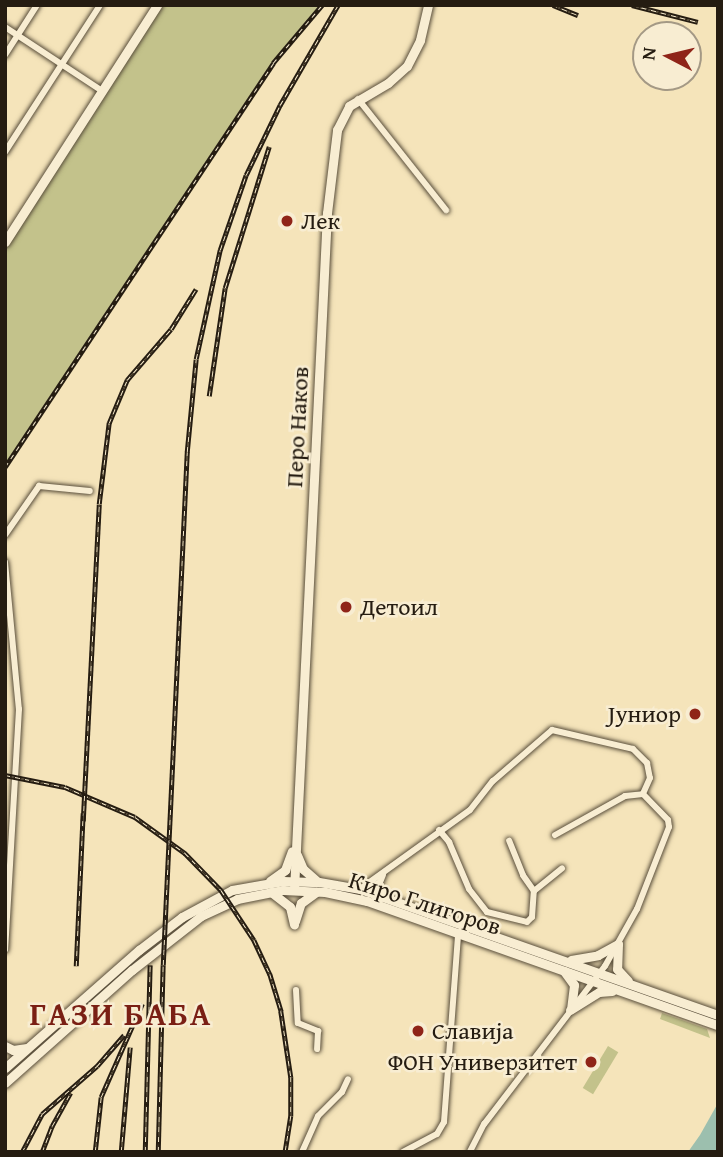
<!DOCTYPE html>
<html>
<head>
<meta charset="utf-8">
<style>
  body { margin:0 }
  #map { position:relative; width:723px; height:1157px; overflow:hidden; background:#f5e4ba; font-family:"Gentium Book Plus",serif }
  div>[style] { position:absolute }
  [style*='--x'] { left:calc(var(--x)*1px); top:calc(var(--y)*1px); width:calc(var(--w)*1px); rotate:calc(var(--a)*1deg) }
  .green>* { inset:0; background:#c3c28b; transform-origin:0 0 }
  .water>* { inset:0; background:#9cbfae }
  .roads { filter:drop-shadow(0 0 2px #594e3b) drop-shadow(0 0 2px #594e3b) }
  .street>* { height:6px; margin:-3px; padding:0 3px; transform-origin:3px; border-radius:3px; background:#f8edd2 }
  .secondary>* { height:9px; margin:-4.5px; padding:0 4.5px; transform-origin:4.5px; border-radius:4.5px; background:#f8edd2 }
  .rail>* { height:4.5px; margin-top:-2.25px; transform-origin:0; background:repeating-linear-gradient(90deg,#f8edd2 0 5px,#251c11 0 10px); box-sizing:border-box; border-block:2px solid #251c11 }
  .dots>* { width:19px; height:19px; translate:-50% -50%; box-sizing:border-box; border:4px solid #f8edd2; border-radius:50% }
  span { translate:-50% -50%; white-space:nowrap; text-align:center; line-height:1.15; -webkit-text-stroke:5px #f8edd2; paint-order:stroke }
  .poi-label { font-size:24px; color:#251c11 }
  .left { translate:0 -50%; text-align:left }
  .right { translate:-100% -50%; text-align:right }
  .street-label { font-size:24px; color:#251c11 }
  .district-label { font-size:32px; color:#7a1f14; font-weight:700; letter-spacing:2px }
  .frame { position:absolute; inset:0; border:7px solid #251c11; pointer-events:none }
  .north { position:absolute; left:632px; top:21px; width:70px; height:70px; box-sizing:border-box; background:#f8edd2; border:2px solid #a49985; border-radius:50%; rotate:277deg; font-size:19px; font-weight:700; line-height:28px; text-align:center; color:#251c11 }
  .north::after { content:''; display:block; margin:auto; width:24px; height:32px; background:#8f2418; clip-path:polygon(50% 0,100% 100%,50% 72%,0 100%) }
</style>
</head>
<body>
<div id="map">
  <div class="green">
    <div style="clip-path:polygon(158px 5px,322px 5px,273px 63px,5px 467px,5px 246px)"></div>
    <div style="clip-path:polygon(662px 1013px,707px 1029px,710px 1038px,660px 1019px)"></div>
    <div style="left:608px;top:1046px;width:12px;height:49px;rotate:31deg"></div>
  </div>
  <div class="water">
    <div style="clip-path:polygon(718px 1103px,718px 1152px,688px 1152px,700px 1135px)"></div>
  </div>
  <div class="roads">
    <div class="street">
      <div style="--x:5;--y:27;--w:116;--a:33.4"></div>
      <div style="--x:5;--y:55;--w:59;--a:-57.4"></div>
      <div style="--x:358;--y:99;--w:142;--a:51.6"></div>
      <div style="--x:5;--y:152;--w:175;--a:-57.1"></div>
      <div style="--x:5;--y:535;--w:60;--a:-55.2"></div>
      <div style="--x:39;--y:486;--w:51;--a:5.6"></div>
      <div style="--x:5;--y:562;--w:148;--a:84.6"></div>
      <div style="--x:19;--y:709;--w:241;--a:93.3"></div>
      <div style="--x:439;--y:830;--w:16;--a:50"></div>
      <div style="--x:449;--y:842;--w:51;--a:66.9"></div>
      <div style="--x:469;--y:889;--w:29;--a:52"></div>
      <div style="--x:487;--y:912;--w:41;--a:14"></div>
      <div style="--x:527;--y:922;--w:7;--a:-45"></div>
      <div style="--x:532;--y:917;--w:26;--a:-86"></div>
      <div style="--x:534;--y:891;--w:19;--a:-125"></div>
      <div style="--x:523;--y:875;--w:37;--a:-112"></div>
      <div style="--x:555;--y:835;--w:80;--a:-29.1"></div>
      <div style="--x:625;--y:796;--w:18;--a:-6"></div>
      <div style="--x:383;--y:875;--w:11;--a:112"></div>
      <div style="--x:379;--y:885;--w:13;--a:67"></div>
      <div style="--x:360;--y:889;--w:135;--a:-35.7"></div>
      <div style="--x:470;--y:810;--w:37;--a:-52"></div>
      <div style="--x:493;--y:781;--w:78;--a:-40.8"></div>
      <div style="--x:552;--y:730;--w:83;--a:13.2"></div>
      <div style="--x:633;--y:749;--w:20;--a:45"></div>
      <div style="--x:647;--y:763;--w:15;--a:79"></div>
      <div style="--x:650;--y:778;--w:17;--a:114"></div>
      <div style="--x:643;--y:794;--w:36;--a:46"></div>
      <div style="--x:668;--y:820;--w:7;--a:82"></div>
      <div style="--x:669;--y:827;--w:88;--a:111.3"></div>
      <div style="--x:637;--y:909;--w:65;--a:119.3"></div>
      <div style="--x:605;--y:966;--w:199;--a:127.4"></div>
      <div style="--x:484;--y:1124;--w:31;--a:117"></div>
      <div style="--x:534;--y:891;--w:36;--a:-39"></div>
      <div style="--x:296;--y:990;--w:33;--a:87"></div>
      <div style="--x:298;--y:1023;--w:22;--a:22"></div>
      <div style="--x:318;--y:1031;--w:18;--a:93"></div>
      <div style="--x:302;--y:1152;--w:39;--a:-66"></div>
      <div style="--x:318;--y:1116;--w:34;--a:-45"></div>
      <div style="--x:342;--y:1092;--w:14;--a:-65"></div>
      <div style="--x:403;--y:1152;--w:38;--a:-28"></div>
      <div style="--x:437;--y:1134;--w:14;--a:-60"></div>
      <div style="--x:444;--y:1122;--w:189;--a:-85.7"></div>
    </div>
    <div class="secondary">
      <div style="--x:5;--y:242;--w:282;--a:-57.3"></div>
      <div style="--x:297;--y:855;--w:15;--a:67"></div>
      <div style="--x:303;--y:869;--w:18;--a:41"></div>
      <div style="--x:270;--y:881;--w:19;--a:-36"></div>
      <div style="--x:285;--y:870;--w:20;--a:-70"></div>
      <div style="--x:294;--y:890;--w:678;--a:-87.21"></div>
      <div style="--x:327;--y:213;--w:84;--a:-83.1"></div>
      <div style="--x:337;--y:130;--w:27;--a:-63"></div>
      <div style="--x:349;--y:106;--w:45;--a:-30.5"></div>
      <div style="--x:388;--y:83;--w:25;--a:-42"></div>
      <div style="--x:407;--y:66;--w:29;--a:-63"></div>
      <div style="--x:420;--y:40;--w:36;--a:-77"></div>
      <div style="--x:271;--y:892;--w:24;--a:38"></div>
      <div style="--x:290;--y:907;--w:18;--a:77"></div>
      <div style="--x:295;--y:921;--w:19;--a:-72"></div>
      <div style="--x:301;--y:903;--w:19;--a:-36"></div>
      <div style="--x:618;--y:944;--w:25;--a:92"></div>
      <div style="--x:617;--y:969;--w:16;--a:47"></div>
      <div style="--x:571;--y:960;--w:27;--a:-10"></div>
      <div style="--x:598;--y:955;--w:23;--a:-29"></div>
      <div style="--x:564;--y:971;--w:17;--a:54"></div>
      <div style="--x:574;--y:985;--w:24;--a:97"></div>
      <div style="--x:570;--y:1010;--w:34;--a:-32"></div>
      <div style="--x:599;--y:992;--w:13;--a:-4"></div>
      <div style="--x:5;--y:1046;--w:9;--a:27"></div>
      <div style="--x:13;--y:1050;--w:14;--a:-8"></div>
      <div style="--x:5;--y:1068;--w:179;--a:-41.4"></div>
      <div style="--x:139;--y:950;--w:54;--a:-37.5"></div>
      <div style="--x:182;--y:917;--w:57;--a:-28.4"></div>
      <div style="--x:232;--y:890;--w:52;--a:-10"></div>
      <div style="--x:283;--y:881;--w:36;--a:2"></div>
      <div style="--x:319;--y:882;--w:42;--a:9.7"></div>
      <div style="--x:360;--y:889;--w:380;--a:19.4"></div>
      <div style="--x:5;--y:1083;--w:170;--a:-41.7"></div>
      <div style="--x:132;--y:970;--w:88;--a:-38"></div>
      <div style="--x:201;--y:916;--w:40;--a:-25"></div>
      <div style="--x:237;--y:899;--w:47;--a:-11.1"></div>
      <div style="--x:283;--y:890;--w:42;--a:2.7"></div>
      <div style="--x:325;--y:892;--w:43;--a:12.1"></div>
      <div style="--x:367;--y:901;--w:372;--a:19.5"></div>
    </div>
  </div>
  <div class="rail">
    <div style="--x:553;--y:5;--w:27;--a:22"></div>
    <div style="--x:632;--y:5;--w:68;--a:14.4"></div>
    <div style="--x:209;--y:396;--w:109;--a:-81.6"></div>
    <div style="--x:225;--y:288;--w:148;--a:-72.7"></div>
    <div style="--x:5;--y:467;--w:485;--a:-56.4"></div>
    <div style="--x:273;--y:63;--w:76;--a:-49.8"></div>
    <div style="--x:5;--y:775;--w:61;--a:11.3"></div>
    <div style="--x:65;--y:787;--w:76;--a:23.2"></div>
    <div style="--x:135;--y:817;--w:62;--a:35.8"></div>
    <div style="--x:185;--y:853;--w:52;--a:45.8"></div>
    <div style="--x:221;--y:890;--w:60;--a:56.6"></div>
    <div style="--x:254;--y:940;--w:38;--a:65"></div>
    <div style="--x:270;--y:974;--w:39;--a:73"></div>
    <div style="--x:281;--y:1011;--w:67;--a:81.4"></div>
    <div style="--x:291;--y:1077;--w:39;--a:90"></div>
    <div style="--x:291;--y:1116;--w:36;--a:99"></div>
    <div style="--x:83;--y:821;--w:317;--a:-87.1"></div>
    <div style="--x:99;--y:504;--w:82;--a:-83"></div>
    <div style="--x:109;--y:423;--w:47;--a:-67.3"></div>
    <div style="--x:127;--y:380;--w:67;--a:-49.2"></div>
    <div style="--x:171;--y:329;--w:47;--a:-58"></div>
    <div style="--x:76;--y:966;--w:153;--a:-87.4"></div>
    <div style="--x:22;--y:1152;--w:43;--a:-62.2"></div>
    <div style="--x:42;--y:1114;--w:73;--a:-41.1"></div>
    <div style="--x:97;--y:1066;--w:41;--a:-48.9"></div>
    <div style="--x:42;--y:1152;--w:28;--a:-69"></div>
    <div style="--x:52;--y:1126;--w:38;--a:-61"></div>
    <div style="--x:95;--y:1152;--w:55;--a:-83.8"></div>
    <div style="--x:101;--y:1097;--w:102;--a:-66.2"></div>
    <div style="--x:121;--y:1152;--w:105;--a:-85.1"></div>
    <div style="--x:145;--y:1152;--w:187;--a:-88.5"></div>
    <div style="--x:158;--y:1152;--w:187;--a:-88.5"></div>
    <div style="--x:163;--y:965;--w:514;--a:-87.32"></div>
    <div style="--x:187;--y:452;--w:93;--a:-84.5"></div>
    <div style="--x:196;--y:359;--w:112;--a:-77.6"></div>
    <div style="--x:220;--y:250;--w:79;--a:-70.9"></div>
    <div style="--x:246;--y:175;--w:78;--a:-64.1"></div>
    <div style="--x:280;--y:105;--w:116;--a:-59.9"></div>
  </div>
  <div class="dots">
    <div style="left:287px;top:221px;background:#8f2418"></div>
    <div style="left:346px;top:607px;background:#8f2418"></div>
    <div style="left:695px;top:714px;background:#8f2418"></div>
    <div style="left:418px;top:1031px;background:#8f2418"></div>
    <div style="left:591px;top:1062px;background:#8f2418"></div>
  </div>
  <div class="poi-label">
    <span class="left" style="left:301px;top:221px">Лек</span>
    <span class="left" style="left:360px;top:607px">Детоил</span>
    <span class="right" style="left:681px;top:714px">Јуниор</span>
    <span class="left" style="left:432px;top:1031px">Славија</span>
    <span class="right" style="left:577px;top:1062px">ФОН Универзитет</span>
  </div>
  <div class="street-label">
    <span style="left:297px;top:427px;rotate:-87deg">Перо Наков</span>
    <span style="left:425px;top:903px;rotate:18deg">Киро Глигоров</span>
  </div>
  <div class="district-label">
    <span style="left:121px;top:1014px">ГАЗИ БАБА</span>
  </div>
  <div class="frame"></div>
  <div class="north">N</div>
</div>
</body>
</html>
